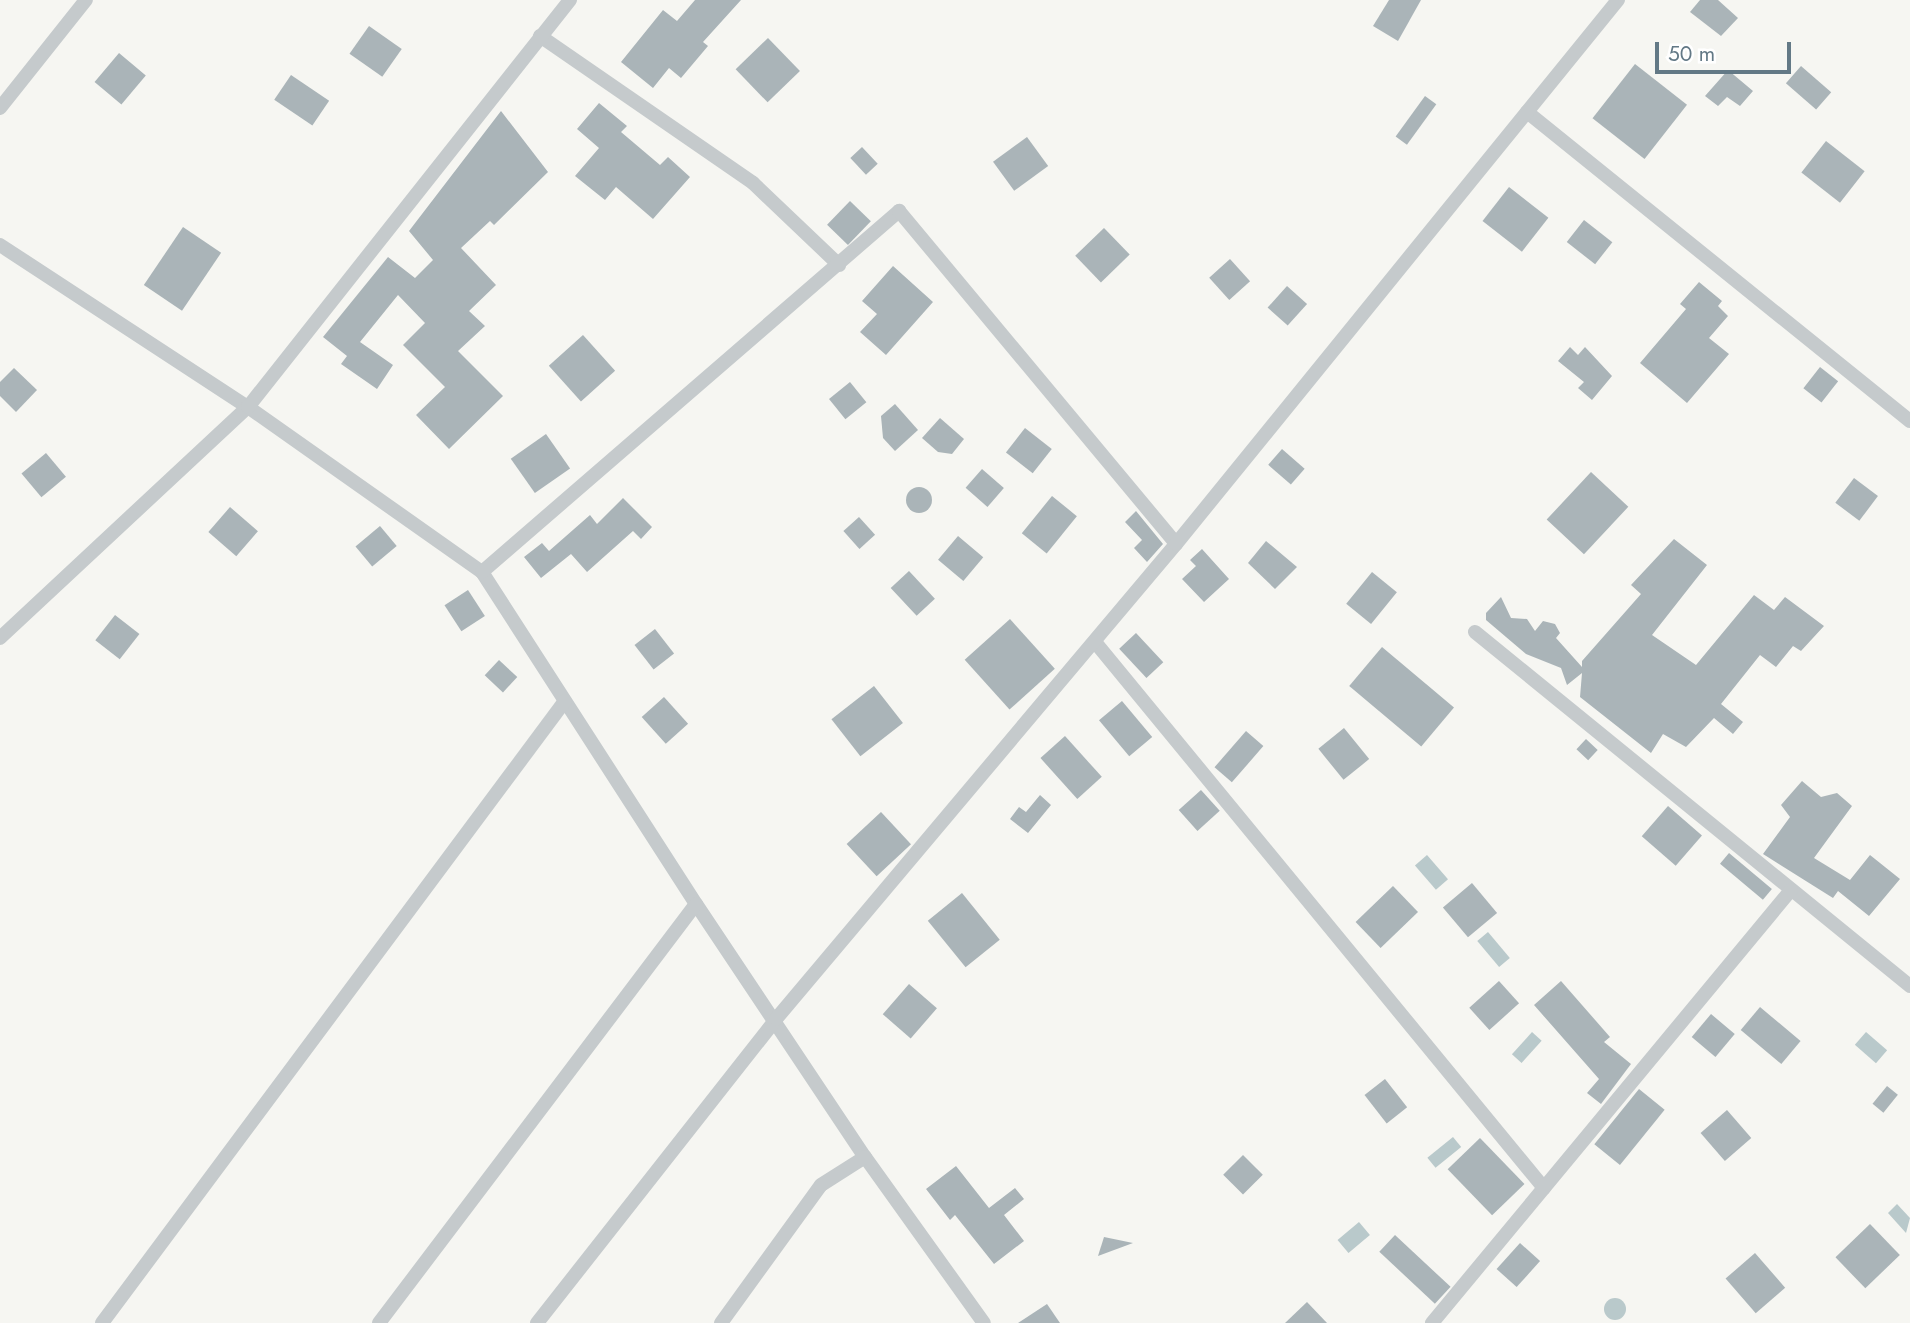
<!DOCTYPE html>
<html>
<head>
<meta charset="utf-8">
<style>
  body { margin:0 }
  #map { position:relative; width:1910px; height:1323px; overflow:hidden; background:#f6f6f2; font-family:Jost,sans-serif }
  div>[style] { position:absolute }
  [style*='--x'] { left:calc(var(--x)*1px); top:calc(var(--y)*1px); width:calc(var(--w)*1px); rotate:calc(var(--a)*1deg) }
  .water>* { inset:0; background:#b9c9cb; transform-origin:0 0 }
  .round { border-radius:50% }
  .building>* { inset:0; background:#aab4b8; transform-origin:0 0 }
  .street>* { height:14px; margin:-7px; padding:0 7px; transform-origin:7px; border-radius:7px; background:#c5cacc }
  span { translate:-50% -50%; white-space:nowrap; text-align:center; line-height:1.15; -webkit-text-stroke:7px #fff; paint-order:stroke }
  .scale { position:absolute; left:1655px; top:42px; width:136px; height:32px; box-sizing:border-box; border:4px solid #637986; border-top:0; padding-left:9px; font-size:21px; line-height:24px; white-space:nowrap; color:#637986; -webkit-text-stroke:5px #fff; paint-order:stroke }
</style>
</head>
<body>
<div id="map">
  <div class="water">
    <div style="left:1427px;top:855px;width:32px;height:16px;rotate:49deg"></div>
    <div style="left:1488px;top:932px;width:34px;height:14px;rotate:50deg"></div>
    <div style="left:1532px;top:1032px;width:13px;height:30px;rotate:42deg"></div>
    <div style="left:1866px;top:1032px;width:28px;height:17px;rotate:41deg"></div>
    <div style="left:1453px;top:1137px;width:13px;height:33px;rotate:51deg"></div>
    <div style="clip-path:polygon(1897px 1204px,1910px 1218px,1906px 1233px,1888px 1213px)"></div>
    <div style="left:1359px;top:1222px;width:17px;height:28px;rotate:50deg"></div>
    <div class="round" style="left:1604px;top:1298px;width:22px;height:22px"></div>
  </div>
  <div class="building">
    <div style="clip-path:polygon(695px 0,741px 0,703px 42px,708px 46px,681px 78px,669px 68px,653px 88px,621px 62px,663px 10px,677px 21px)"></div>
    <div style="clip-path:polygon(1389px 0,1421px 0,1398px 41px,1373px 26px)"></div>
    <div style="clip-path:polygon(1700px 0,1718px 0,1738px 18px,1721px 36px,1690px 12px)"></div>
    <div style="left:369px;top:26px;width:40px;height:34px;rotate:35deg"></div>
    <div style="left:768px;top:38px;width:46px;height:45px;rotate:46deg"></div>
    <div style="left:119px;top:53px;width:35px;height:38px;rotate:40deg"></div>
    <div style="left:1635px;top:64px;width:66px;height:69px;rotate:38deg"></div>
    <div style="left:1801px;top:66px;width:40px;height:23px;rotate:41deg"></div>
    <div style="clip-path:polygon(1728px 70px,1753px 91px,1740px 106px,1727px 97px,1718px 106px,1705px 96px)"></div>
    <div style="left:291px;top:75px;width:46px;height:30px;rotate:34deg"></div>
    <div style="left:1425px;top:96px;width:14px;height:50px;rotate:36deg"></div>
    <div style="clip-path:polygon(599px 103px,627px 126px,621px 132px,660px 165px,668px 157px,690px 177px,653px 219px,616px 187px,605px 200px,575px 176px,599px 148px,577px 129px)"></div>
    <div style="clip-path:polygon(501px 111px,548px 172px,494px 225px,490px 221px,461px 248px,496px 285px,469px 311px,485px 326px,458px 351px,503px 396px,449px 449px,416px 415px,445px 387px,403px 345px,425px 323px,398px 295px,360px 342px,393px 365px,377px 389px,341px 364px,347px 356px,323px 337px,388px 257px,415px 278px,433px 260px,409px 231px)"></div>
    <div style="left:1027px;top:137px;width:36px;height:42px;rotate:54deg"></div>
    <div style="left:1826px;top:141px;width:49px;height:40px;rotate:38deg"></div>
    <div style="left:862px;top:147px;width:23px;height:16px;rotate:47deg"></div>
    <div style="left:1509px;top:187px;width:50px;height:43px;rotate:38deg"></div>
    <div style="left:850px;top:201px;width:29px;height:33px;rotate:44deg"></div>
    <div style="left:1584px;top:220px;width:36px;height:28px;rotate:38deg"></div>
    <div style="left:183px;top:227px;width:46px;height:70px;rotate:34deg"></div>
    <div style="left:1104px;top:228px;width:37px;height:40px;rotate:46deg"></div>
    <div style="left:1230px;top:259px;width:30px;height:28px;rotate:48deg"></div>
    <div style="clip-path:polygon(893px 266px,933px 302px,886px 355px,860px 332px,877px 314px,862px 301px)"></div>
    <div style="clip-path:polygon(1699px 282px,1722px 301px,1718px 306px,1728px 316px,1709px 338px,1729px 354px,1687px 403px,1640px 363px,1686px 309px,1680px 304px)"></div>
    <div style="left:1287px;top:286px;width:27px;height:29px;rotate:42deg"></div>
    <div style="left:583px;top:335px;width:48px;height:46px;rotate:48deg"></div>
    <div style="clip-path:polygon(1570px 347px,1578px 355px,1585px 347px,1612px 376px,1592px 400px,1578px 388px,1584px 382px,1558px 361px)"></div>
    <div style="left:1820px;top:367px;width:23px;height:27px;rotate:38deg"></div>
    <div style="clip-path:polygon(14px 368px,37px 390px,16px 412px,0 396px,0 382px)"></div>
    <div style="left:850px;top:382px;width:26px;height:27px;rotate:51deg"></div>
    <div style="clip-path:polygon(895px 404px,918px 430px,895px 451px,883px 438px,881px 416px)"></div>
    <div style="clip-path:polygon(940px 418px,964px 439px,952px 454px,938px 452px,922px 438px)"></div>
    <div style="left:1025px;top:428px;width:34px;height:31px;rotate:38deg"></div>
    <div style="left:546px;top:434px;width:42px;height:43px;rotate:55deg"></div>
    <div style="left:1282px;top:449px;width:30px;height:21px;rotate:41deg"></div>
    <div style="left:46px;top:453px;width:31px;height:32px;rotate:50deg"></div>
    <div style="left:982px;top:469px;width:29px;height:25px;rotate:41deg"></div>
    <div style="left:1591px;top:472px;width:51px;height:65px;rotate:43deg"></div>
    <div style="left:1854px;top:478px;width:30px;height:31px;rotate:37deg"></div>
    <div class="round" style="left:906px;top:487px;width:26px;height:26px"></div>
    <div style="left:1052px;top:496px;width:32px;height:48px;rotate:39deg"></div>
    <div style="clip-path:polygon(623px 498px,652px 527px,641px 539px,633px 531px,587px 572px,571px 554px,541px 578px,524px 557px,542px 543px,549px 551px,590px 515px,597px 524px)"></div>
    <div style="left:230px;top:507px;width:37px;height:33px;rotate:41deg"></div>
    <div style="clip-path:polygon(1136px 511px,1163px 544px,1147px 562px,1134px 548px,1142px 540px,1125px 522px)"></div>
    <div style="left:859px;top:517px;width:24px;height:21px;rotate:48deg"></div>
    <div style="left:380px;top:526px;width:26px;height:32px;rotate:50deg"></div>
    <div style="left:958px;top:536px;width:33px;height:31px;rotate:40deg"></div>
    <div style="clip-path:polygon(1674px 539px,1707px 565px,1652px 635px,1696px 665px,1754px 595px,1774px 610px,1785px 597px,1824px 626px,1801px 651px,1793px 646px,1776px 667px,1760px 655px,1721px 704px,1743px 722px,1733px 734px,1714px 718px,1686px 747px,1663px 734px,1651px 753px,1580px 697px,1582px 673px,1567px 685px,1561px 668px,1526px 654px,1486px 620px,1486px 613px,1501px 597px,1511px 618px,1527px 619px,1535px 631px,1543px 621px,1555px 624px,1560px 633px,1556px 638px,1582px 667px,1582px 661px,1641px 594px,1631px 585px)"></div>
    <div style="clip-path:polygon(1266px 541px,1297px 567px,1275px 589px,1248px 563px)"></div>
    <div style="clip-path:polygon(1202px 549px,1229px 579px,1204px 602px,1182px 579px,1196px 566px,1190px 560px)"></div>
    <div style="left:909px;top:571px;width:38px;height:25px;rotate:47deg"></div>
    <div style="left:1372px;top:572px;width:32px;height:41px;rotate:39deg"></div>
    <div style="left:468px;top:590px;width:31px;height:28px;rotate:57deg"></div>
    <div style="left:115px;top:615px;width:31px;height:32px;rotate:38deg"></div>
    <div style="left:1010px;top:619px;width:67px;height:61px;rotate:48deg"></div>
    <div style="left:655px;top:629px;width:31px;height:26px;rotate:52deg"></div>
    <div style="left:1136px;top:633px;width:40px;height:23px;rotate:47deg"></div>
    <div style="left:1382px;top:647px;width:94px;height:51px;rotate:40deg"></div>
    <div style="left:499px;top:660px;width:25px;height:21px;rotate:43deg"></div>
    <div style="left:874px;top:686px;width:47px;height:54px;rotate:52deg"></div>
    <div style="left:664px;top:697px;width:36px;height:30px;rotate:48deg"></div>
    <div style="left:1122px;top:701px;width:47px;height:30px;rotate:50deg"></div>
    <div style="left:1344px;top:728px;width:40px;height:33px;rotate:51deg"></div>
    <div style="left:1246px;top:731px;width:23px;height:48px;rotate:41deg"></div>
    <div style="left:1065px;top:736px;width:55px;height:33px;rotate:48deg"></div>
    <div style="left:1586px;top:739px;width:16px;height:14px;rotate:43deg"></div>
    <div style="clip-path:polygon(1802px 781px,1821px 797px,1837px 793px,1852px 806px,1814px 858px,1850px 880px,1870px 855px,1900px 879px,1869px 916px,1838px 891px,1833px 898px,1763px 854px,1790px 817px,1781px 805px)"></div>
    <div style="left:1201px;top:790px;width:28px;height:30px;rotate:48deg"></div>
    <div style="clip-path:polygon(1040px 795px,1051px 805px,1028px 833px,1010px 819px,1019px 807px,1026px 812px)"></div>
    <div style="left:1668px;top:806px;width:45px;height:40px;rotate:41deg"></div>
    <div style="left:881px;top:812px;width:44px;height:47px;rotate:47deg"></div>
    <div style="left:1729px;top:853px;width:56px;height:14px;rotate:40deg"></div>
    <div style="left:1472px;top:883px;width:39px;height:38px;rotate:50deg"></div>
    <div style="left:1393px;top:886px;width:36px;height:52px;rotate:46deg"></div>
    <div style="left:962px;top:893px;width:60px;height:44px;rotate:51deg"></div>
    <div style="left:1499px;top:981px;width:30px;height:40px;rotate:48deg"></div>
    <div style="clip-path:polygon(1561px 981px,1610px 1037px,1604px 1042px,1631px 1064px,1601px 1104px,1587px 1093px,1599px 1079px,1534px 1005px)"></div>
    <div style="left:909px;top:984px;width:37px;height:40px;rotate:41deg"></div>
    <div style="left:1760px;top:1007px;width:53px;height:30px;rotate:40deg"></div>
    <div style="left:1711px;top:1014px;width:31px;height:30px;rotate:40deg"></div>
    <div style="left:1385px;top:1079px;width:36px;height:26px;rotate:52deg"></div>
    <div style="left:1887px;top:1086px;width:14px;height:23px;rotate:39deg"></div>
    <div style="left:1639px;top:1089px;width:33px;height:71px;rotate:39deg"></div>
    <div style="left:1727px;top:1110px;width:37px;height:35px;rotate:49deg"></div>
    <div style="left:1480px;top:1138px;width:64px;height:45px;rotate:46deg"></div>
    <div style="left:1243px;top:1155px;width:28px;height:28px;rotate:45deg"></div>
    <div style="clip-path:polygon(956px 1166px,989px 1208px,1015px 1188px,1024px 1199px,1004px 1215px,1024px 1241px,994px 1264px,955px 1215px,950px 1220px,926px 1189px)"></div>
    <div style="left:1870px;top:1224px;width:43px;height:48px;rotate:46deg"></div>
    <div style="left:1395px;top:1235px;width:76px;height:23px;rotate:43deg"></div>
    <div style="clip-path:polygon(1104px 1237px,1133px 1243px,1098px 1256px)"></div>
    <div style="left:1520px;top:1243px;width:27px;height:35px;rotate:42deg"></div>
    <div style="left:1755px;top:1253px;width:46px;height:39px;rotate:49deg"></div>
    <div style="clip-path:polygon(1307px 1302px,1327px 1323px,1285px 1323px)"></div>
    <div style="clip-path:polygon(1047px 1304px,1060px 1323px,1018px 1323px)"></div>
  </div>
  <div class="street">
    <div style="--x:540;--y:36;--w:259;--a:34.6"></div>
    <div style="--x:753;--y:183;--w:119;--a:43.6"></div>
    <div style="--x:0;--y:108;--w:138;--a:-51.5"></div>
    <div style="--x:1527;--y:112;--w:492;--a:38.9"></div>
    <div style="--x:0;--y:245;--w:296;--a:33.2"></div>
    <div style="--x:248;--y:407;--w:286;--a:35.2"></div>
    <div style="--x:482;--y:572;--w:395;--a:57.2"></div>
    <div style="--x:696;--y:904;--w:304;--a:56.3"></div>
    <div style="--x:865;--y:1157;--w:204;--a:54.4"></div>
    <div style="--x:482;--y:572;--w:552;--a:-40.88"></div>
    <div style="--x:899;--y:211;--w:433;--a:50.2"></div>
    <div style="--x:1475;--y:632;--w:561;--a:39.14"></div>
    <div style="--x:0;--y:638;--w:339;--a:-43"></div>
    <div style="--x:248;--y:407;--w:519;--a:-51.65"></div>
    <div style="--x:1095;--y:642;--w:707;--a:50.57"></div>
    <div style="--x:102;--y:1323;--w:775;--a:-53.34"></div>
    <div style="--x:379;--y:1323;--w:525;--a:-52.89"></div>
    <div style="--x:537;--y:1323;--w:387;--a:-51.8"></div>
    <div style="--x:776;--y:1019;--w:621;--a:-49.9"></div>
    <div style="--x:1176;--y:544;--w:701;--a:-50.91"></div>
    <div style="--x:721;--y:1323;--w:170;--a:-54.1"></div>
    <div style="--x:821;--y:1185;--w:52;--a:-32.5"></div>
    <div style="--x:1432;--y:1323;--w:562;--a:-50.34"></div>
  </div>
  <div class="scale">50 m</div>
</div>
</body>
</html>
